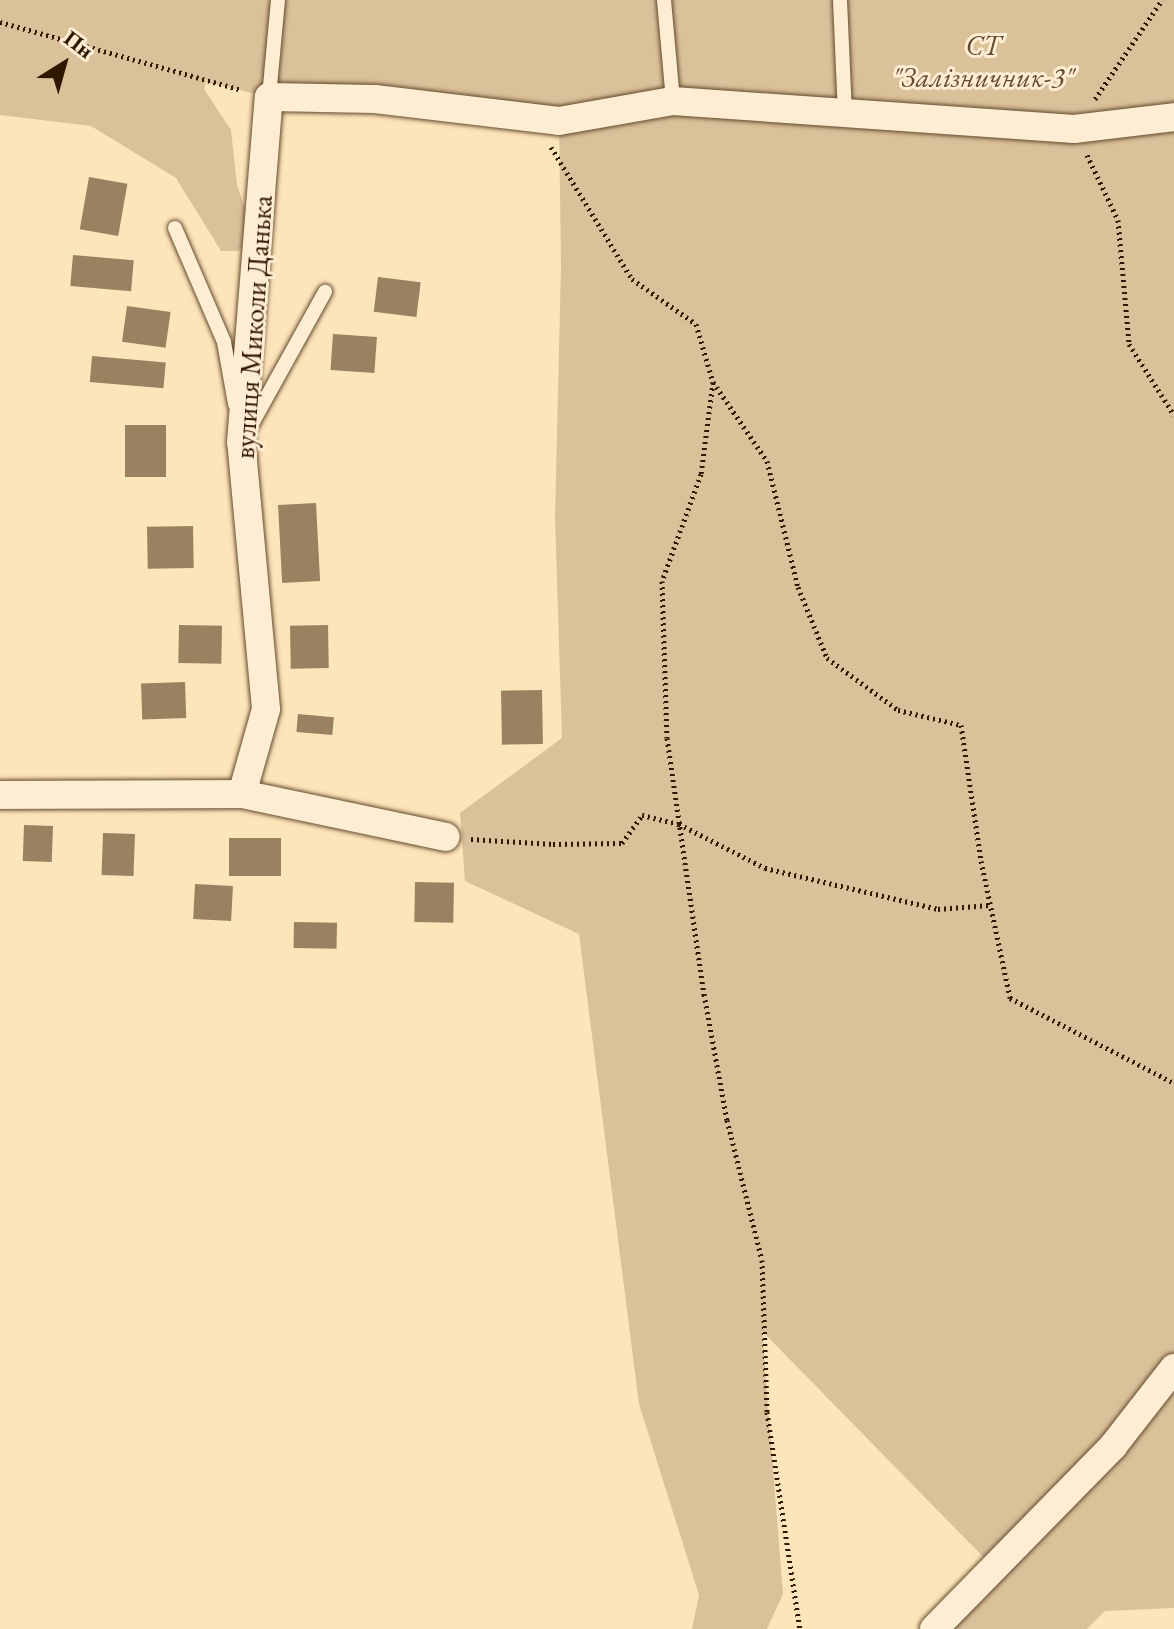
<!DOCTYPE html>
<html>
<head>
<meta charset="utf-8">
<style>
  body { margin:0 }
  #map { position:relative; width:1174px; height:1629px; overflow:hidden; background:#fee4ba; font-family:"EB Garamond",serif }
  div>[style] { position:absolute }
  [style*='--x'] { left:calc(var(--x)*1px); top:calc(var(--y)*1px); width:calc(var(--w)*1px); rotate:calc(var(--a)*1deg) }
  .green>* { inset:0; background:#dbc19a }
  .building>* { inset:0; background:#9a8261; transform-origin:0 0 }
  .path>* { height:5px; margin-top:-2.5px; transform-origin:0; background:repeating-linear-gradient(90deg,#2e1800 0 2px,transparent 0 6px) }
  .roads { filter:drop-shadow(0 0 2px #624b2e) drop-shadow(0 0 2px #624b2e) }
  .lane>* { height:14px; margin:-7px; padding:0 7px; transform-origin:7px; border-radius:7px; background:#feedd2 }
  .street>* { height:28px; margin:-14px; padding:0 14px; transform-origin:14px; border-radius:14px; background:#feedd2 }
  span { translate:-50% -50%; white-space:nowrap; text-align:center; line-height:1.15; -webkit-text-stroke:6px #feedd2; paint-order:stroke }
  .park-label { font-size:28px; color:#624b2e; font-style:italic }
  .street-label { font-size:28px; color:#2e1800 }
  .north { position:absolute; left:24px; top:24px; width:80px; height:80px; -webkit-text-stroke:6px #feedd2; paint-order:stroke; rotate:37deg; font-size:22px; font-weight:700; line-height:32px; text-align:center; color:#2e1800 }
  .north::after { content:''; display:block; margin:auto; width:28px; height:36px; background:#2e1800; clip-path:polygon(50% 0,100% 100%,50% 72%,0 100%) }
</style>
</head>
<body>
<div id="map">
  <div class="green">
    <div style="clip-path:polygon(0 0,1174px 0,1174px 1608px,1105px 1611px,1087px 1629px,934px 1629px,994px 1568px,762px 1331px,783px 1594px,767px 1629px,692px 1629px,699px 1595px,639px 1404px,579px 934px,465px 881px,460px 813px,562px 738px,555px 518px,561px 266px,559px 121px,269px 97px,206px 82px,204px 89px,231px 130px,237px 185px,249px 219px,249px 237px,239px 251px,221px 251px,176px 178px,91px 126px,0 115px)"></div>
  </div>
  <div class="building">
    <div style="left:89px;top:177px;width:39px;height:53px;rotate:10deg"></div>
    <div style="left:73px;top:255px;width:61px;height:31px;rotate:5deg"></div>
    <div style="left:378px;top:277px;width:43px;height:35px;rotate:7deg"></div>
    <div style="left:127px;top:306px;width:44px;height:36px;rotate:8deg"></div>
    <div style="left:333px;top:334px;width:44px;height:36px;rotate:4deg"></div>
    <div style="left:92px;top:356px;width:74px;height:26px;rotate:5deg"></div>
    <div style="left:125px;top:425px;width:41px;height:52px"></div>
    <div style="left:316px;top:503px;width:78px;height:38px;rotate:87deg"></div>
    <div style="left:193px;top:526px;width:42px;height:46px;rotate:89deg"></div>
    <div style="left:179px;top:625px;width:43px;height:38px;rotate:1deg"></div>
    <div style="left:328px;top:625px;width:43px;height:38px;rotate:89deg"></div>
    <div style="left:185px;top:682px;width:36px;height:44px;rotate:88deg"></div>
    <div style="left:542px;top:690px;width:54px;height:41px;rotate:89deg"></div>
    <div style="left:298px;top:714px;width:36px;height:18px;rotate:5deg"></div>
    <div style="left:24px;top:825px;width:29px;height:36px;rotate:2deg"></div>
    <div style="left:103px;top:833px;width:32px;height:42px;rotate:2deg"></div>
    <div style="left:229px;top:838px;width:52px;height:38px"></div>
    <div style="left:415px;top:882px;width:39px;height:40px;rotate:1deg"></div>
    <div style="left:195px;top:884px;width:38px;height:35px;rotate:3deg"></div>
    <div style="left:294px;top:922px;width:43px;height:26px;rotate:1deg"></div>
  </div>
  <div class="path">
    <div style="--x:0;--y:22;--w:251;--a:15.7"></div>
    <div style="--x:1095;--y:99;--w:120;--a:-55.9"></div>
    <div style="--x:551;--y:147;--w:155;--a:58.5"></div>
    <div style="--x:632;--y:279;--w:78;--a:35.1"></div>
    <div style="--x:696;--y:324;--w:60;--a:73.7"></div>
    <div style="--x:713;--y:382;--w:93;--a:97.4"></div>
    <div style="--x:701;--y:474;--w:114;--a:110"></div>
    <div style="--x:662;--y:581;--w:157;--a:88.2"></div>
    <div style="--x:667;--y:738;--w:259;--a:81.8"></div>
    <div style="--x:704;--y:994;--w:128;--a:79.7"></div>
    <div style="--x:727;--y:1120;--w:144;--a:76"></div>
    <div style="--x:762;--y:1260;--w:152;--a:88.1"></div>
    <div style="--x:767;--y:1412;--w:219;--a:81.4"></div>
    <div style="--x:1087;--y:155;--w:72;--a:64.5"></div>
    <div style="--x:1118;--y:220;--w:124;--a:84.9"></div>
    <div style="--x:1129;--y:344;--w:84;--a:57.6"></div>
    <div style="--x:713;--y:382;--w:96;--a:55.6"></div>
    <div style="--x:767;--y:461;--w:130;--a:76.2"></div>
    <div style="--x:798;--y:587;--w:77;--a:67.8"></div>
    <div style="--x:827;--y:658;--w:88;--a:36.2"></div>
    <div style="--x:898;--y:710;--w:65;--a:13.4"></div>
    <div style="--x:961;--y:725;--w:137;--a:81.6"></div>
    <div style="--x:981;--y:861;--w:140;--a:78"></div>
    <div style="--x:1010;--y:998;--w:185;--a:27.4"></div>
    <div style="--x:471;--y:839;--w:82;--a:3.5"></div>
    <div style="--x:553;--y:844;--w:69;--a:-0.8"></div>
    <div style="--x:622;--y:843;--w:34;--a:-54"></div>
    <div style="--x:642;--y:815;--w:38;--a:14"></div>
    <div style="--x:679;--y:824;--w:97;--a:27.1"></div>
    <div style="--x:765;--y:868;--w:178;--a:13.3"></div>
    <div style="--x:938;--y:909;--w:52;--a:-4.4"></div>
  </div>
  <div class="roads">
    <div class="lane">
      <div style="--x:664;--y:0;--w:101;--a:84.9"></div>
      <div style="--x:840;--y:0;--w:114;--a:87.5"></div>
      <div style="--x:269;--y:97;--w:97;--a:-84.7"></div>
      <div style="--x:175;--y:228;--w:124;--a:66.7"></div>
      <div style="--x:224;--y:342;--w:63;--a:79.9"></div>
      <div style="--x:249;--y:429;--w:157;--a:-61"></div>
    </div>
    <div class="street">
      <div style="--x:242;--y:794;--w:88;--a:-74.2"></div>
      <div style="--x:266;--y:709;--w:268;--a:-95.3"></div>
      <div style="--x:241;--y:442;--w:346;--a:-85.4"></div>
      <div style="--x:269;--y:97;--w:106;--a:1.1"></div>
      <div style="--x:375;--y:99;--w:185;--a:6.8"></div>
      <div style="--x:559;--y:121;--w:116;--a:-10"></div>
      <div style="--x:673;--y:101;--w:402;--a:4"></div>
      <div style="--x:1074;--y:129;--w:101;--a:-6.8"></div>
      <div style="--x:0;--y:795;--w:242;--a:-0.2"></div>
      <div style="--x:242;--y:794;--w:208;--a:11.9"></div>
      <div style="--x:934;--y:1629;--w:256;--a:-45.6"></div>
      <div style="--x:1113;--y:1446;--w:99;--a:-52"></div>
    </div>
  </div>
  <div class="park-label">
    <span style="left:983px;top:61px">СТ<br>"Залізничник-3"</span>
  </div>
  <div class="street-label">
    <span style="left:253px;top:327px;rotate:-86deg">вулиця Миколи Данька</span>
  </div>
  <div class="north">Пн</div>
</div>
</body>
</html>
